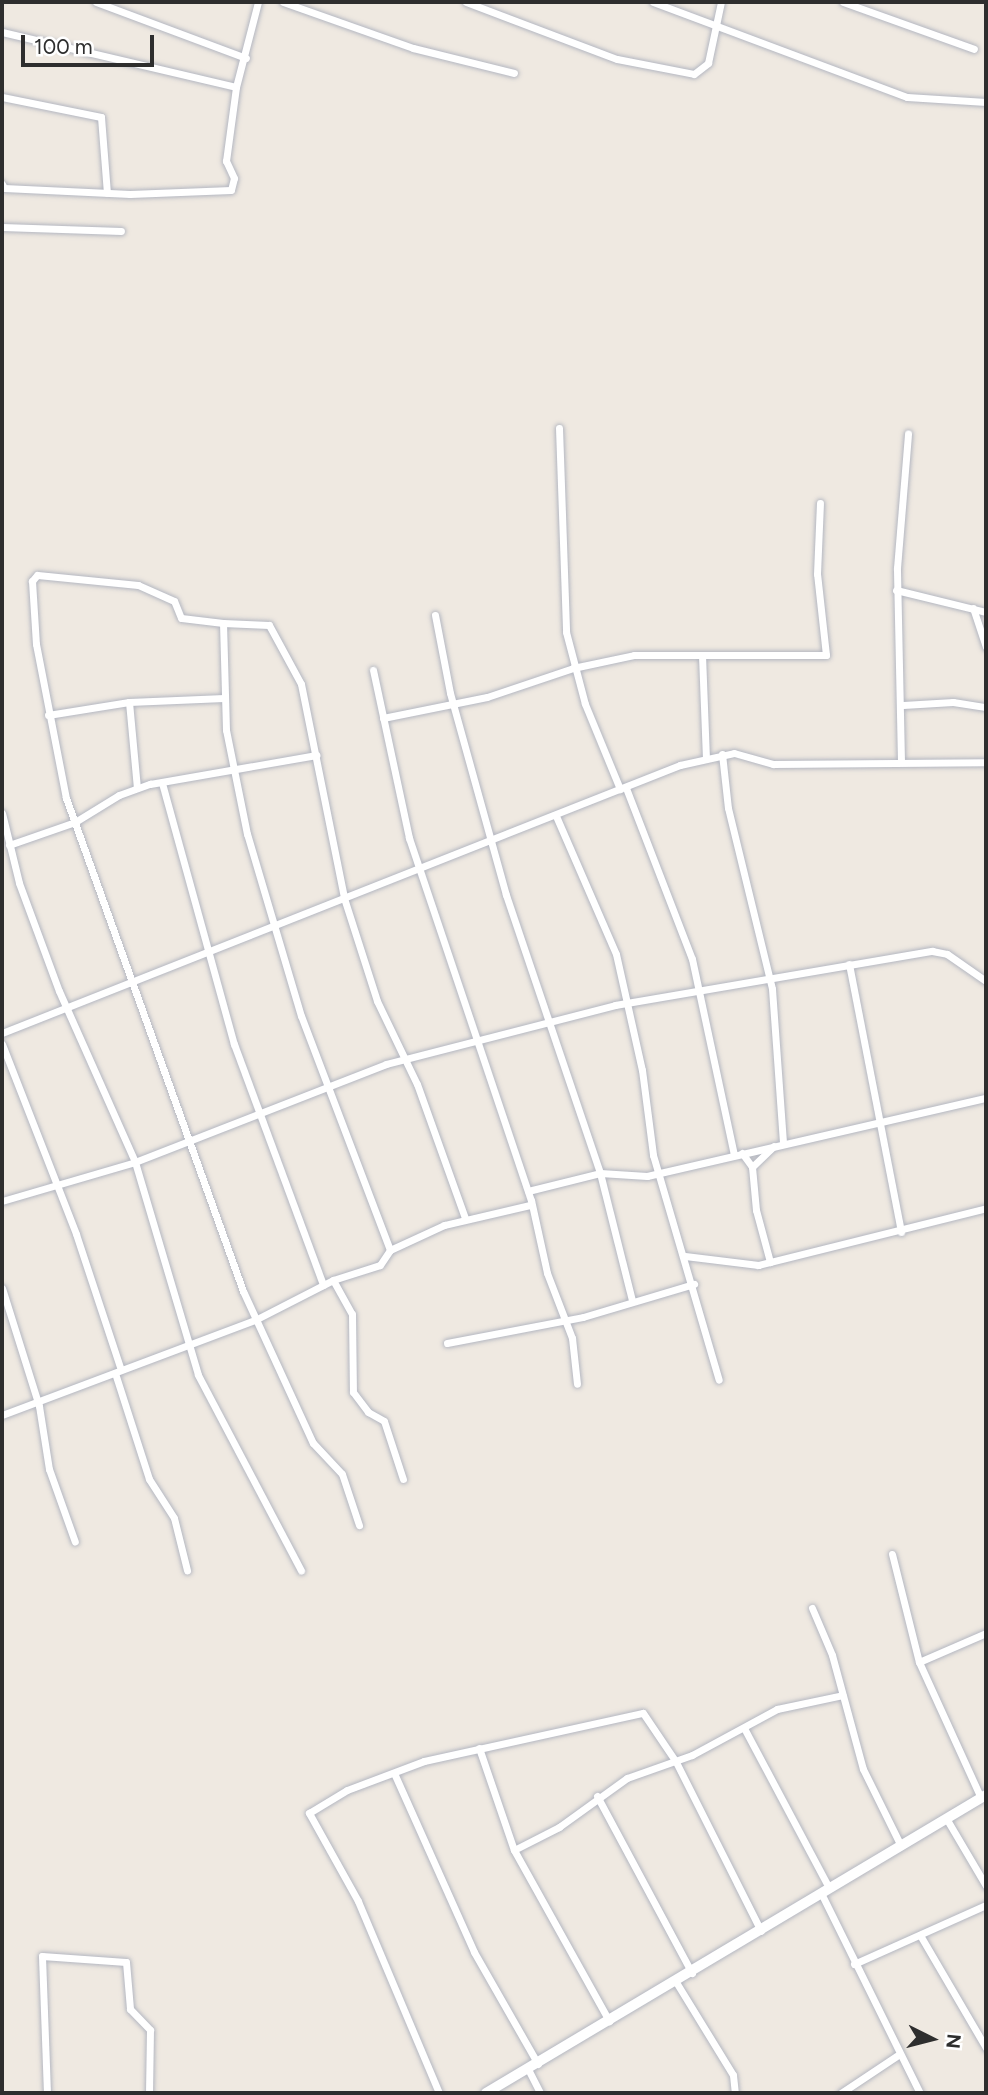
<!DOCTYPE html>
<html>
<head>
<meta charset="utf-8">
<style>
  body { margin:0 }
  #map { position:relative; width:988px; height:2095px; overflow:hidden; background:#efe9e1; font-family:Figtree,sans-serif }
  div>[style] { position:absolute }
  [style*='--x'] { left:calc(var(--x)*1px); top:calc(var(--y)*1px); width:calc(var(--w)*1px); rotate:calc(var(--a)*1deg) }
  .roads { filter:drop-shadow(0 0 2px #b4b7c1) drop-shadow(0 0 2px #b4b7c1) }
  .street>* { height:7px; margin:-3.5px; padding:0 3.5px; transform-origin:3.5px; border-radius:3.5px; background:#fff }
  .secondary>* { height:10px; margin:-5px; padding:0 5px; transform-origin:5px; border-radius:5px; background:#fff }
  span { translate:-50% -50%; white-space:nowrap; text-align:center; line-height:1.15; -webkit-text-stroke:5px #fff; paint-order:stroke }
  .frame { position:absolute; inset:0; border:4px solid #2e2e2e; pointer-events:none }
  .north { position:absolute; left:897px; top:2004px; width:70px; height:70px; -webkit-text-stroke:5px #fff; paint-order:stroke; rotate:96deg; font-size:19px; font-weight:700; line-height:28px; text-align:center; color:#2e2e2e }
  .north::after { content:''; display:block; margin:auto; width:24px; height:32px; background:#2e2e2e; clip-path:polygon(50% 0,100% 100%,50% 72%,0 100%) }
  .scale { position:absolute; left:21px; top:35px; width:133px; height:32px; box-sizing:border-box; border:4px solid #2e2e2e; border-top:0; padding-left:9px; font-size:21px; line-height:24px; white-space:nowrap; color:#2e2e2e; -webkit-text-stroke:5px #fff; paint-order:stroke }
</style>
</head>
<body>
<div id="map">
  <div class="roads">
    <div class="street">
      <div style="--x:96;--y:2;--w:160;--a:20.5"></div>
      <div style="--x:283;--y:2;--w:138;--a:19.5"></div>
      <div style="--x:413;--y:48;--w:104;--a:13.9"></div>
      <div style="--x:466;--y:2;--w:161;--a:20.7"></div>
      <div style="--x:617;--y:59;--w:78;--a:11"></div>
      <div style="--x:694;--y:74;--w:18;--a:-38"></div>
      <div style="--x:708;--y:63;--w:62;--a:-78"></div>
      <div style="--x:653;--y:2;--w:271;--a:20.5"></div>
      <div style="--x:907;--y:97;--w:79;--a:3.6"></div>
      <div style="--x:843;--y:2;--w:139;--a:19.7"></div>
      <div style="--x:2;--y:32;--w:240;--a:13.2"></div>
      <div style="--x:236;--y:87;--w:88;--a:-75.5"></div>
      <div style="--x:2;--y:97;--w:101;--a:11.4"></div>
      <div style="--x:101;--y:117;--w:76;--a:85.5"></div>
      <div style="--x:2;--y:184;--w:4;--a:63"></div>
      <div style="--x:4;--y:188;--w:126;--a:2.7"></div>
      <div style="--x:130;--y:194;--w:101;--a:-2.3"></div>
      <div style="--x:231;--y:190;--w:12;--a:-76"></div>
      <div style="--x:234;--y:178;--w:19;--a:-115"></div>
      <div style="--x:226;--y:161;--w:75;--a:-82.3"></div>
      <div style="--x:2;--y:227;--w:119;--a:1.9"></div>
      <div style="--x:559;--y:428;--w:204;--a:88"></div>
      <div style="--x:566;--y:632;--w:74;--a:75.2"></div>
      <div style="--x:585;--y:704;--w:92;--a:67.6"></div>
      <div style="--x:896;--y:590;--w:93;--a:13.7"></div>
      <div style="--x:973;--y:608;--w:41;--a:71.6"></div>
      <div style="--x:435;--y:615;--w:79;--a:79.1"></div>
      <div style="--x:450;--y:693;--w:210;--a:74.5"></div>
      <div style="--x:506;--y:895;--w:293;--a:71.3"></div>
      <div style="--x:600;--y:1173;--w:131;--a:75.9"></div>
      <div style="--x:223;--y:623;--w:42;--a:-173.2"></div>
      <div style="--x:181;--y:618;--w:18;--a:-112"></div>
      <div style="--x:174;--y:601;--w:39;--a:-156"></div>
      <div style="--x:138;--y:585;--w:101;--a:-174.3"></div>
      <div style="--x:37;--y:575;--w:8;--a:130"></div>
      <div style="--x:32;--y:581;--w:63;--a:86.4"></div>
      <div style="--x:36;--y:644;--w:157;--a:79"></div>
      <div style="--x:66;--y:798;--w:524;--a:70.25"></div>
      <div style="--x:243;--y:1291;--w:167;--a:65.3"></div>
      <div style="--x:313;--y:1443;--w:42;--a:46.9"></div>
      <div style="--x:342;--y:1474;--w:54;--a:71.6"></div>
      <div style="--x:702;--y:655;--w:104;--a:87.8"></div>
      <div style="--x:373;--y:670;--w:172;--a:77.9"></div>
      <div style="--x:409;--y:838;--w:382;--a:71.4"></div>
      <div style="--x:531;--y:1200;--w:75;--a:77.6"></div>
      <div style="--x:547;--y:1273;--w:70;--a:69"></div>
      <div style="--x:572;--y:1338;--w:46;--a:83.8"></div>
      <div style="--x:129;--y:702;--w:86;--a:84.7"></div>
      <div style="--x:903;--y:705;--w:50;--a:-3.4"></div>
      <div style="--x:953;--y:702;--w:33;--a:9"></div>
      <div style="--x:48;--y:715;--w:82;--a:-9.1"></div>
      <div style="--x:129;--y:702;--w:95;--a:-2.4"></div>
      <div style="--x:383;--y:718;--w:106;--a:-11.4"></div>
      <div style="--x:487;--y:697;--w:91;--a:-18.6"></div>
      <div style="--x:573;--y:668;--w:62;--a:-12"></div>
      <div style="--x:634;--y:655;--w:192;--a:0"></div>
      <div style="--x:826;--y:655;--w:81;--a:-96.3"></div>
      <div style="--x:817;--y:574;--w:71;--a:-87.6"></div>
      <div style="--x:722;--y:754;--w:54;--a:83.7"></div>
      <div style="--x:728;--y:808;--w:186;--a:76.3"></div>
      <div style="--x:772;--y:989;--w:154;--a:85.9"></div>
      <div style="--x:901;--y:762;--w:194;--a:-91.2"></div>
      <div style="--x:897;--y:568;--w:135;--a:-85.3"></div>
      <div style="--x:162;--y:783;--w:271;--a:74.6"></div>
      <div style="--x:234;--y:1044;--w:257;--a:69.7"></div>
      <div style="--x:626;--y:788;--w:183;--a:68.9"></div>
      <div style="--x:692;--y:959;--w:200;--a:77.9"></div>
      <div style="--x:2;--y:813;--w:72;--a:76.3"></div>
      <div style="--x:19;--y:883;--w:115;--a:69.7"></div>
      <div style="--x:59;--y:991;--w:187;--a:66"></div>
      <div style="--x:135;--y:1162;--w:222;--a:73.5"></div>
      <div style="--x:198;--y:1375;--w:221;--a:62.2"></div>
      <div style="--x:556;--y:816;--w:150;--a:66.5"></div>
      <div style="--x:616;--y:954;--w:119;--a:77.4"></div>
      <div style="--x:642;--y:1070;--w:86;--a:82.6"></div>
      <div style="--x:653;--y:1155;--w:234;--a:73.7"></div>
      <div style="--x:9;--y:845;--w:70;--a:-19.2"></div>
      <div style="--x:75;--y:822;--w:52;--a:-31.5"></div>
      <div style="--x:119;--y:795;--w:33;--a:-20"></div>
      <div style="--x:150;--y:784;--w:169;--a:-9.9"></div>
      <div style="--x:849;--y:964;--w:273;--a:79"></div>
      <div style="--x:2;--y:1033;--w:729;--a:-21.57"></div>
      <div style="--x:680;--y:765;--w:55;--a:-12.5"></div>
      <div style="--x:734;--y:753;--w:41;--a:15.8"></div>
      <div style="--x:773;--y:764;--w:213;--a:-0.5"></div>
      <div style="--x:2;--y:1044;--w:204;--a:68.7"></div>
      <div style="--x:76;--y:1234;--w:143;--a:71.7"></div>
      <div style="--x:742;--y:1153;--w:17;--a:54"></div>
      <div style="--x:752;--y:1167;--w:43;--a:84.7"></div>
      <div style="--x:756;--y:1210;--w:54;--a:74.9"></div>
      <div style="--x:752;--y:1167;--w:30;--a:-44"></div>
      <div style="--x:528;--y:1191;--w:74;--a:-14"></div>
      <div style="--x:600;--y:1173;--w:47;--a:3.7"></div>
      <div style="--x:647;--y:1176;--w:348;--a:-13"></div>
      <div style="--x:2;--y:1201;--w:139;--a:-16.3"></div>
      <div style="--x:135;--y:1162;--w:269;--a:-21.3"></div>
      <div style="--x:386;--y:1064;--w:236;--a:-14.4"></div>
      <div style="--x:615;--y:1005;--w:322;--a:-9.7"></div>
      <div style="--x:932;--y:951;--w:15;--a:11"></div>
      <div style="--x:947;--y:954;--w:47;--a:34.7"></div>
      <div style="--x:390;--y:1250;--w:250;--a:-110.8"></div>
      <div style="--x:301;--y:1016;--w:190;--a:-106.5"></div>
      <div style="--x:247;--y:834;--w:106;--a:-101.4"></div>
      <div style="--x:226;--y:730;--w:107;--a:-91.6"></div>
      <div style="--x:223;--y:623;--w:46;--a:2.5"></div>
      <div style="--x:269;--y:625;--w:67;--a:61.5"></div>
      <div style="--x:301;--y:684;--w:218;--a:78.6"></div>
      <div style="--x:344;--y:898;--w:108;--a:72.2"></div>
      <div style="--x:377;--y:1001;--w:92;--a:64.3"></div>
      <div style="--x:417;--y:1084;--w:142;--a:70.3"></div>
      <div style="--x:685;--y:1256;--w:74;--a:7"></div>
      <div style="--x:758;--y:1265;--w:235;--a:-14"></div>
      <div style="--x:333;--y:1280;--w:39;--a:61"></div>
      <div style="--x:352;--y:1314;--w:78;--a:89.3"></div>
      <div style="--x:353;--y:1392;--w:25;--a:53"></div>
      <div style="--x:368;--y:1412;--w:18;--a:29"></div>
      <div style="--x:384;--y:1421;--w:61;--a:71.9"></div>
      <div style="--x:2;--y:1288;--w:124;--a:72.6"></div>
      <div style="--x:39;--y:1406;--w:64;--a:81"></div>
      <div style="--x:49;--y:1469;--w:77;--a:70.4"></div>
      <div style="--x:447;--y:1343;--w:138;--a:-10.8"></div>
      <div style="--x:583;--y:1317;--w:116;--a:-16.6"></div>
      <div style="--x:115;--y:1373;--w:111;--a:72.2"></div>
      <div style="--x:149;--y:1479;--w:46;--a:57.3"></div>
      <div style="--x:174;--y:1518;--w:54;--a:76"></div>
      <div style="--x:2;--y:1415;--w:270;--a:-20.6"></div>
      <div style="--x:255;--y:1320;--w:88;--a:-27.1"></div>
      <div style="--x:333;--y:1280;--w:49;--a:-17.7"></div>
      <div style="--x:380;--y:1265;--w:18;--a:-56"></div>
      <div style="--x:390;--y:1250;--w:60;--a:-24.8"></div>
      <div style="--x:444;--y:1225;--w:88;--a:-13.1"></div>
      <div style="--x:892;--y:1554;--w:111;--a:76"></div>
      <div style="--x:919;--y:1662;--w:149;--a:65.5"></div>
      <div style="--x:812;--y:1608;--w:51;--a:66.9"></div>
      <div style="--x:832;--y:1655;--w:118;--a:74.8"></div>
      <div style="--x:863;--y:1769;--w:86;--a:63.7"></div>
      <div style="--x:919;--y:1662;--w:73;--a:-23.4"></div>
      <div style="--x:744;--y:1728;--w:181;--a:62"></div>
      <div style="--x:479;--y:1748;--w:108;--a:71.1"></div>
      <div style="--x:514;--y:1850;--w:196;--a:60.9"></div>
      <div style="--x:394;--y:1773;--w:196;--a:65.9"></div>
      <div style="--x:474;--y:1952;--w:129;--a:60.3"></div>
      <div style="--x:597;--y:1796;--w:201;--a:61.8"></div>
      <div style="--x:946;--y:1818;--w:79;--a:59.5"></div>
      <div style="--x:514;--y:1850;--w:51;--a:-27.1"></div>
      <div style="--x:559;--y:1827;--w:84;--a:-35.8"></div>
      <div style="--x:627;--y:1778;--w:69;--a:-19.5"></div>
      <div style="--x:692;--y:1755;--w:97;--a:-28.4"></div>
      <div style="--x:777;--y:1709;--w:67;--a:-12"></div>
      <div style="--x:821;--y:1893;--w:223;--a:63.7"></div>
      <div style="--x:920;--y:1935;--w:131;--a:59.7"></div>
      <div style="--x:854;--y:1964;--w:145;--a:-24.1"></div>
      <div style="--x:676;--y:1982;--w:109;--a:58.5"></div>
      <div style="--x:733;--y:2075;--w:18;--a:84"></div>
      <div style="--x:528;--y:2069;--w:27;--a:63"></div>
      <div style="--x:47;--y:2093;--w:137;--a:-92.1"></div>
      <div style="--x:42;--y:1956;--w:84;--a:4.1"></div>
      <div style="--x:126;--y:1962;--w:47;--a:85.1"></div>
      <div style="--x:130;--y:2009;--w:29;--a:46"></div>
      <div style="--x:150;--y:2030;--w:63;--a:90.9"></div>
      <div style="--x:439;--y:2093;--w:208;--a:-112.9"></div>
      <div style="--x:358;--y:1901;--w:101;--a:-119.1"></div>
      <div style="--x:309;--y:1813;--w:44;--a:-31.2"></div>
      <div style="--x:347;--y:1790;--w:82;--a:-20.6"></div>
      <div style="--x:424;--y:1761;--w:224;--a:-12.4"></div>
      <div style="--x:643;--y:1713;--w:59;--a:56"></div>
      <div style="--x:676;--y:1762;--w:189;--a:63.3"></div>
      <div style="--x:841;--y:2093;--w:69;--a:-33.7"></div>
    </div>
    <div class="secondary">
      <div style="--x:486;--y:2093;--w:582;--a:-30.79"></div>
    </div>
  </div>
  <div class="frame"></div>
  <div class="north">N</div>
  <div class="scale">100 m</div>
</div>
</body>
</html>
